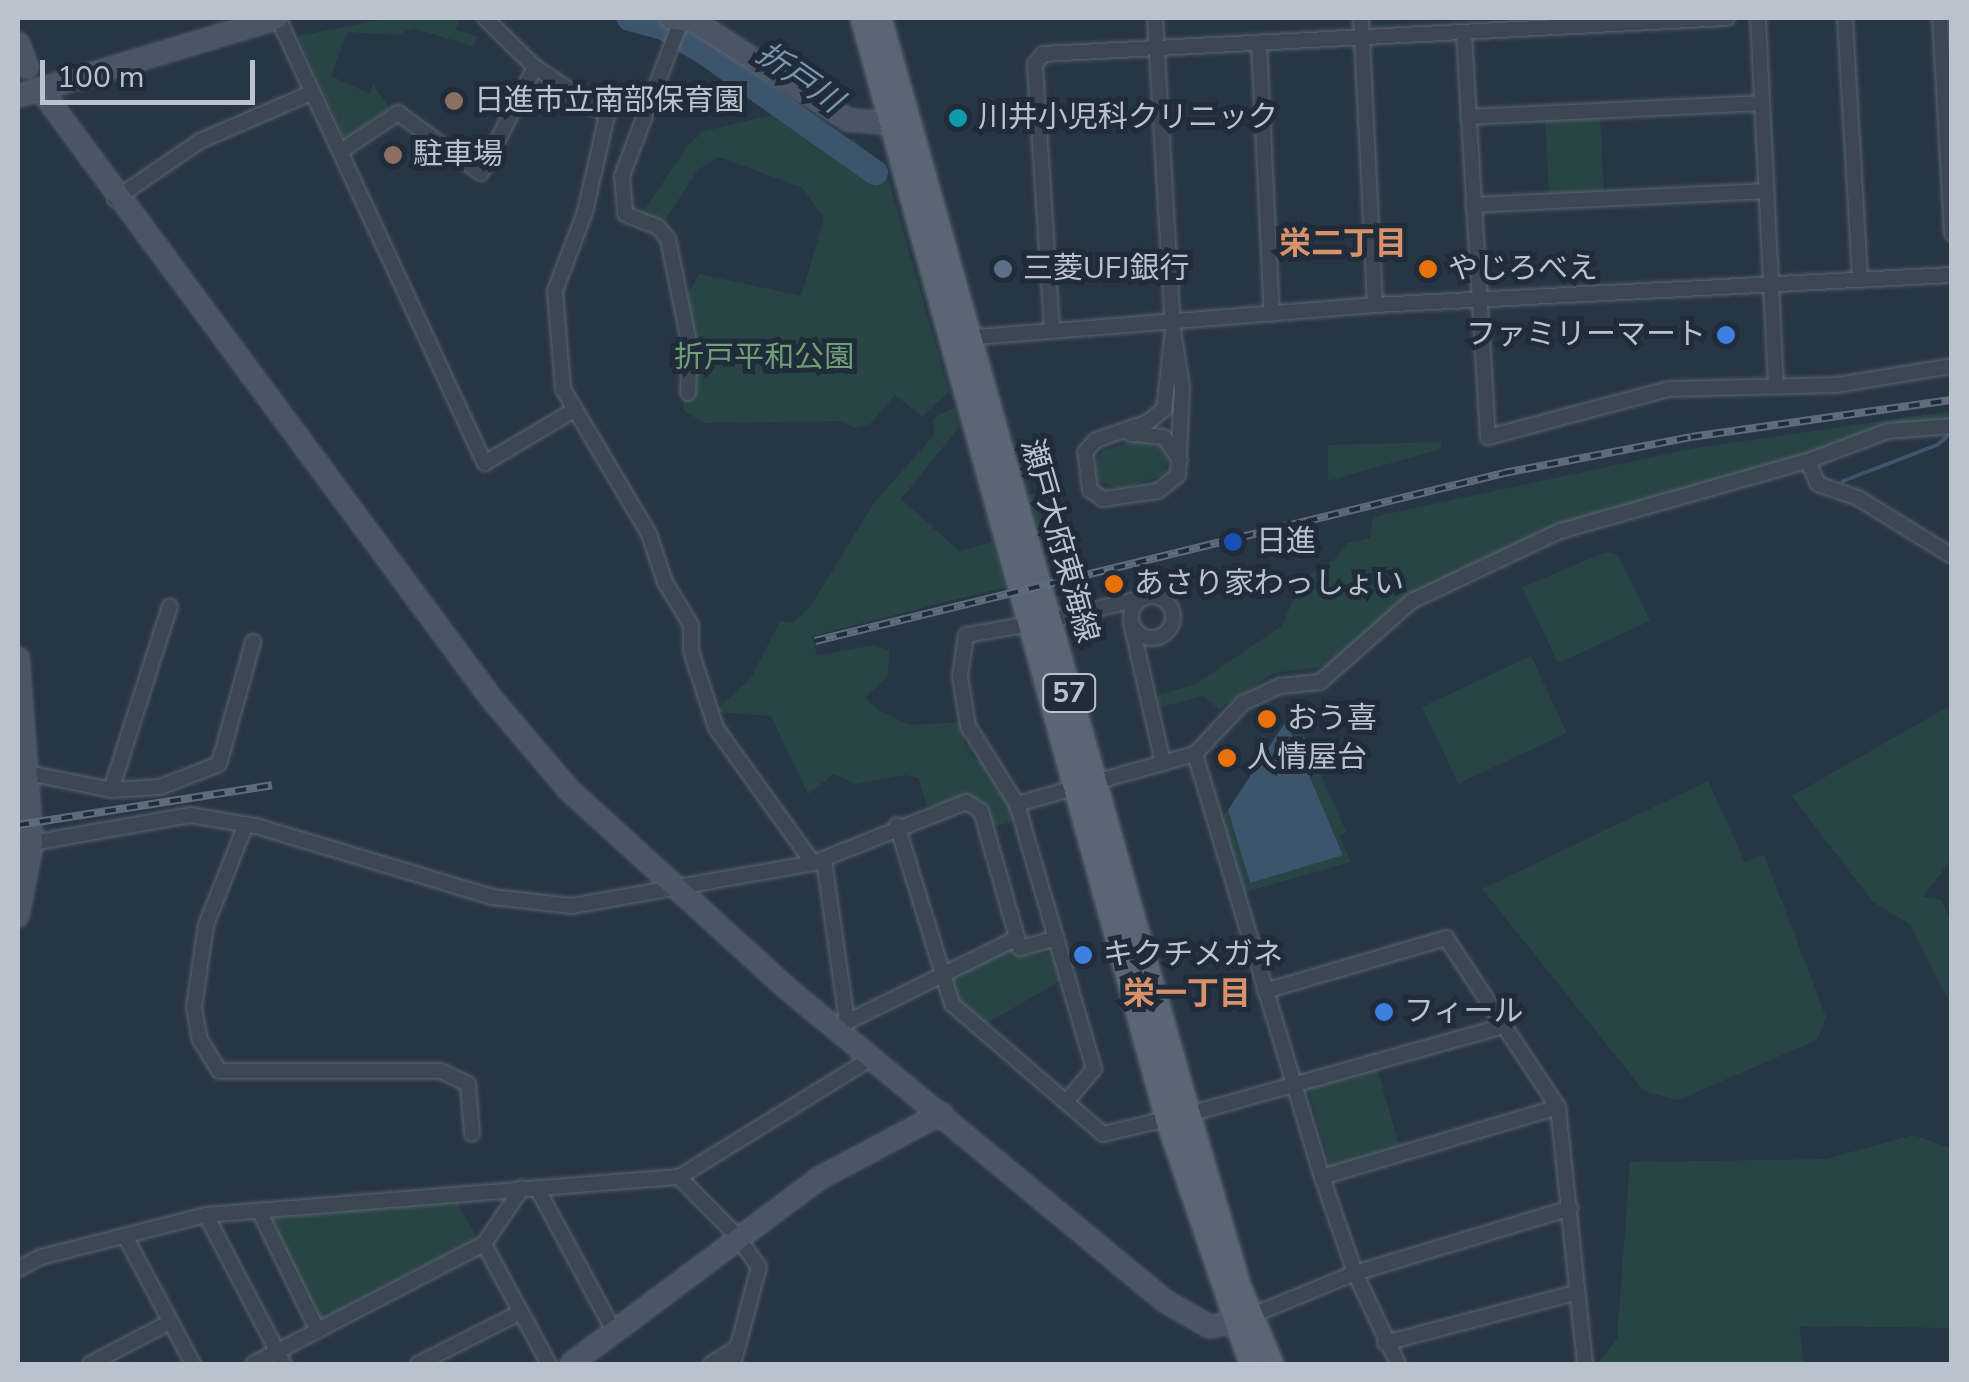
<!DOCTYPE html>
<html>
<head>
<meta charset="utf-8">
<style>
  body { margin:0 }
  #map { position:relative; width:1969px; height:1382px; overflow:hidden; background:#273644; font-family:"Nunito Sans","Noto Sans JP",sans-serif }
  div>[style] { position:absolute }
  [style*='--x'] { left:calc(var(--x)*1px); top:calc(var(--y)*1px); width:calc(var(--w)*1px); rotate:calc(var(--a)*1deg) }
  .green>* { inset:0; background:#294445; transform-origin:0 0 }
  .water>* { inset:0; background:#3d546d }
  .stream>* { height:4px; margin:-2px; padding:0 2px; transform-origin:2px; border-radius:2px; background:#3d546d }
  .river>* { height:25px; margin:-12.5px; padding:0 12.5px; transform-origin:12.5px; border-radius:12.5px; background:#3d546d }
  .roads { filter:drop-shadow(0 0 2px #5a6571) drop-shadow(0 0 2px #5a6571) }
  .street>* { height:14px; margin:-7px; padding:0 7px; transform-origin:7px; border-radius:7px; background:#3c4753 }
  .street>.ring { margin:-7px; padding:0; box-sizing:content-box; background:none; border:14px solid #3c4753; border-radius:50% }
  .secondary>* { height:20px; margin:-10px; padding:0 10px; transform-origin:10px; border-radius:10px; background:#4a5666 }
  .primary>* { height:22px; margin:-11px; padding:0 11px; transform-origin:11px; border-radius:11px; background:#5a6673 }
  .rail>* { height:8px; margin-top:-4px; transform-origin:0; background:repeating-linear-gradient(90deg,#202c39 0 11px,#5e6c7a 0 22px); box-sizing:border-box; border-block:2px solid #5e6c7a }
  .dots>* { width:28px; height:28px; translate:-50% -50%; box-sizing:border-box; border:5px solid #202c39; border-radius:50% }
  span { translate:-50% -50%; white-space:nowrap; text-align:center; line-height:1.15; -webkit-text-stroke:10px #202c39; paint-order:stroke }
  .shield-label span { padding:2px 8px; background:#202c39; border:2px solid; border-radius:8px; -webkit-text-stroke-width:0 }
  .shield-label { font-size:28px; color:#b9c2cd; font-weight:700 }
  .poi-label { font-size:30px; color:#b9c2cd }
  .left { translate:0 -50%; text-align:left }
  .right { translate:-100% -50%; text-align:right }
  .park-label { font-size:30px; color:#709e77 }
  .street-label { font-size:30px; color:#b9c2cd }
  .water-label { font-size:32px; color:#7995b0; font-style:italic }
  .neighbourhood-label { font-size:32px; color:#d89169; font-weight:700 }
  .frame { position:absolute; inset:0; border:20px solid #b9c2cd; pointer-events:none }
  .scale { position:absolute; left:40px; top:60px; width:215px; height:45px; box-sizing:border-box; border:5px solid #b9c2cd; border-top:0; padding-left:12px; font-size:30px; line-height:35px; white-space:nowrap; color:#b9c2cd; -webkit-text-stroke:8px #202c39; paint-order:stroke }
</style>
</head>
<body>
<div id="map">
  <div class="green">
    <div style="clip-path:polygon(390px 18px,472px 18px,459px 19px,456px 30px,478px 37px,472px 46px,413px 28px,398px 35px,347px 32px,331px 76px,370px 94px,373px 84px,389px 108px,345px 139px,298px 36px)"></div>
    <div style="clip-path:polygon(785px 112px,873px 176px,878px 169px,846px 144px,852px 138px,885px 168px,949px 392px,922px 416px,895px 395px,870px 424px,854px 428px,841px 421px,704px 423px,683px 410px,684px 399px,691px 399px,688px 295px,699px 274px,801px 296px,824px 218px,803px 188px,719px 157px,698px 170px,663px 223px,641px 215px,689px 144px,704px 131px)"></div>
    <div style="left:1600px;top:117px;width:76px;height:55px;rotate:87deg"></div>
    <div style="clip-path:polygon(954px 408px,959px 427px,901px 499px,959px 551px,992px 542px,1005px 587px,812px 636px,817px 656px,873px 645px,889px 650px,888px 676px,865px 698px,878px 710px,910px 725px,964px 722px,964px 742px,973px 759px,986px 762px,1017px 820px,993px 827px,980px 799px,927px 806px,918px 778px,905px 775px,856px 784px,834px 774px,808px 794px,771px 716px,714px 712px,751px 678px,780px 621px,793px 623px,810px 607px,874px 503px,934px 435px,933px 418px)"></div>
    <div style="clip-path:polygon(1951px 411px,1951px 422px,1556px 526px,1416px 594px,1330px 666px,1274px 673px,1219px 709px,1203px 696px,1161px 707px,1158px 695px,1194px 685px,1282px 626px,1301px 580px,1333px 561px,1347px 543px,1370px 538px,1373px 517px,1695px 448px)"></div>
    <div style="clip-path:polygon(1146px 438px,1170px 452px,1164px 475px,1121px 489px,1098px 481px,1094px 466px,1102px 451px)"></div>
    <div style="clip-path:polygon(1441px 442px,1441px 449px,1328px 481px,1328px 445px)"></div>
    <div style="clip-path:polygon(1028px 494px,1041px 494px,1056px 544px,1070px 544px,1072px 551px,1047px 558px)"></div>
    <div style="clip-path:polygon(1606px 552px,1618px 555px,1650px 621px,1558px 663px,1522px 587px)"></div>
    <div style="left:1531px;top:656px;width:85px;height:120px;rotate:65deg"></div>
    <div style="clip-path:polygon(1951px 705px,1951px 860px,1923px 897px,1942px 900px,1951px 923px,1951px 1005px,1910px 924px,1873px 902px,1792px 796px)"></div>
    <div style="clip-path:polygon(1293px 710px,1346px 832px,1339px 835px,1351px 862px,1242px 893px,1222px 819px,1228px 810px,1250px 883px,1343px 854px,1286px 721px)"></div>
    <div style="clip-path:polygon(1708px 781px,1745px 862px,1764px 855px,1826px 1017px,1817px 1040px,1678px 1100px,1644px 1091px,1482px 889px)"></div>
    <div style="clip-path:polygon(1013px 944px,1016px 956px,1054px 952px,1062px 980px,985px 1024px,959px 1000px,946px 976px)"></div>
    <div style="left:1377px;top:1068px;width:82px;height:72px;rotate:74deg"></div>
    <div style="clip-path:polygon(1913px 1135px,1951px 1148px,1951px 1328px,1799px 1326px,1804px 1364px,1598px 1364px,1617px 1339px,1630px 1162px,1826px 1159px)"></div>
    <div style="clip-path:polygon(455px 1199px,477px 1238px,319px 1321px,269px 1219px)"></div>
  </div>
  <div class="water">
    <div style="clip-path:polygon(1286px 721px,1343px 855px,1250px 883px,1228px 810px)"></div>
  </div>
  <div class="stream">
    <div style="--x:1843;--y:481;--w:101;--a:-21"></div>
    <div style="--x:1937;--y:445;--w:20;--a:-41"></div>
  </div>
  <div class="river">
    <div style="--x:629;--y:18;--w:35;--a:15"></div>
    <div style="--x:663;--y:27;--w:48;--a:31.4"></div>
    <div style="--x:704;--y:52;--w:209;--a:35.1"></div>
  </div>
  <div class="roads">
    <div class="street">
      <div style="--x:278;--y:18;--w:491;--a:65.1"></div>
      <div style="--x:485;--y:463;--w:104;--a:-30.8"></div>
      <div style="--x:485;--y:18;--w:70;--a:44.4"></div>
      <div style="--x:535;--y:67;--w:87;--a:33.7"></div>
      <div style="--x:607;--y:115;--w:99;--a:102.8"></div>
      <div style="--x:585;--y:212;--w:85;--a:110.8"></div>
      <div style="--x:555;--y:291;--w:98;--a:85.3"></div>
      <div style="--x:563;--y:389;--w:169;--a:59.3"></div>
      <div style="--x:649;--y:534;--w:51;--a:71.6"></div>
      <div style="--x:665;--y:582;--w:50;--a:58.8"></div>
      <div style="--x:691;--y:625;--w:26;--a:90"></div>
      <div style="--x:691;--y:651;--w:81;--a:72"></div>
      <div style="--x:716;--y:728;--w:166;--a:54.3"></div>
      <div style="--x:682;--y:18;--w:169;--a:110.8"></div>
      <div style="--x:622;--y:176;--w:38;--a:85"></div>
      <div style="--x:625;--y:214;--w:35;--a:22"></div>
      <div style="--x:658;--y:227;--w:16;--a:50"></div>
      <div style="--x:668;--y:239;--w:110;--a:78.5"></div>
      <div style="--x:690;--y:347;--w:46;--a:92.5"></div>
      <div style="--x:1155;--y:18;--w:312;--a:86.7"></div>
      <div style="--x:1361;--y:18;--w:287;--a:87.2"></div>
      <div style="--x:1758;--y:18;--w:366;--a:87.2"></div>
      <div style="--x:1845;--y:18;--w:262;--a:86.7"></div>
      <div style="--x:1940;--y:18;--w:216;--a:86.8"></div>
      <div style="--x:1464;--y:34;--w:404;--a:86.6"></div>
      <div style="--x:1488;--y:437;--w:187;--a:-14.9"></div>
      <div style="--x:1669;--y:389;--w:167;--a:-1.4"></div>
      <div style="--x:1836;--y:385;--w:118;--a:-9.3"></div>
      <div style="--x:1259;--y:43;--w:271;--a:87.3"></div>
      <div style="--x:1468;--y:117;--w:294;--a:-2.7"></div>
      <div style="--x:341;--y:151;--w:69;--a:-33.7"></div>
      <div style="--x:398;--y:113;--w:102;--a:35.9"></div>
      <div style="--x:481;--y:173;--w:119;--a:-63"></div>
      <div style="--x:115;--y:199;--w:103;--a:-34.3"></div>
      <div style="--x:200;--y:141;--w:123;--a:-23.4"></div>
      <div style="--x:1473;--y:205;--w:294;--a:-2.7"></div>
      <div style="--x:1052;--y:329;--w:266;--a:-93.7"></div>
      <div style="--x:1035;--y:64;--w:13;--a:-51"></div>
      <div style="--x:1043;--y:54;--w:685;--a:-3.01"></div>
      <div style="--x:1173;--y:330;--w:58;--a:81"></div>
      <div style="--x:1182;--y:387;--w:88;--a:92.6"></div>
      <div style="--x:1178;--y:475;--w:26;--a:141"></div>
      <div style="--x:1158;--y:491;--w:56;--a:171.7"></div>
      <div style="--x:1103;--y:499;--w:16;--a:-145"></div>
      <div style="--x:1090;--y:490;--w:38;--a:-97"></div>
      <div style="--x:1085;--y:452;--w:16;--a:-47"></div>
      <div style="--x:1096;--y:440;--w:55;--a:-19.1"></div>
      <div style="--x:1148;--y:422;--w:21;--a:-39"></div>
      <div style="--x:1164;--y:409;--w:80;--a:-83.5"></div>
      <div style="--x:965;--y:338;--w:411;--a:-4.6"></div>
      <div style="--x:1375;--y:305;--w:578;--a:-2.98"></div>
      <div style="--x:1131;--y:434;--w:33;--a:5"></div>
      <div style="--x:1164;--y:437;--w:28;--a:55"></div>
      <div style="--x:1808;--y:461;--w:25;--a:67"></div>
      <div style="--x:1818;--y:484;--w:42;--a:19.3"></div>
      <div style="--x:1858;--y:498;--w:110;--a:31.7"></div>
      <div class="ring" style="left:1131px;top:596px;width:28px;height:28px"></div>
      <div style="--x:1050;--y:620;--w:95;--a:-13.4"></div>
      <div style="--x:1131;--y:623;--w:144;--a:77.1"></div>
      <div style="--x:1030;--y:624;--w:65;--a:170.2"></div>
      <div style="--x:966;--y:635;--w:41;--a:98.3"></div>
      <div style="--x:960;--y:676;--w:51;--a:80.9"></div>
      <div style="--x:968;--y:726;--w:92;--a:57.9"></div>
      <div style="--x:1017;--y:804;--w:276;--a:73.8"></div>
      <div style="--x:1094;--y:1069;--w:43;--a:130.3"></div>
      <div style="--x:1195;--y:754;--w:442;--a:73.3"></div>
      <div style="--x:1322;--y:1177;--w:102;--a:71"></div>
      <div style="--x:1355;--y:1273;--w:101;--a:64.7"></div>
      <div style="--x:18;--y:771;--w:95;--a:11.5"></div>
      <div style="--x:111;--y:790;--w:49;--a:-3.5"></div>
      <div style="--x:160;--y:787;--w:63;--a:-21.3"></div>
      <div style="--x:219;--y:764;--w:127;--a:-74.4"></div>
      <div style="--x:111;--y:790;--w:193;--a:-72.2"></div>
      <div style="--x:1017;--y:804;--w:185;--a:-15.7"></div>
      <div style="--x:1195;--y:754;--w:70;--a:-46.7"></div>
      <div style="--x:1243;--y:703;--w:41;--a:-24.7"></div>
      <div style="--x:1280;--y:686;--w:40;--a:-5.7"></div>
      <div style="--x:1320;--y:682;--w:123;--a:-41.4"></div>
      <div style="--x:1412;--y:601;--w:164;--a:-25.3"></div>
      <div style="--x:1560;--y:531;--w:258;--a:-15.8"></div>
      <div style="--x:1808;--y:461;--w:85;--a:-20.6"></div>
      <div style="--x:1888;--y:431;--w:64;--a:-4.5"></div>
      <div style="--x:246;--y:824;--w:109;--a:111.6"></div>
      <div style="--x:206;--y:925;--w:83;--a:98.3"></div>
      <div style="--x:194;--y:1007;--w:34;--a:80"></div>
      <div style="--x:200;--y:1040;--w:36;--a:58"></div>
      <div style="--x:219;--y:1071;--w:222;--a:0"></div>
      <div style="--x:441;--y:1071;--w:30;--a:26"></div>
      <div style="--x:468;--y:1084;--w:50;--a:85.4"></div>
      <div style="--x:897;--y:825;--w:187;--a:72.9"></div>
      <div style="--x:952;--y:1004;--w:199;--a:40.7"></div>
      <div style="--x:1103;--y:1134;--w:66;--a:-13.2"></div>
      <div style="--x:32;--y:843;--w:160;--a:-10"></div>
      <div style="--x:190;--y:815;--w:67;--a:9.5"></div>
      <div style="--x:256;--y:826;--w:246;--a:16.7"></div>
      <div style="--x:492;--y:897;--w:81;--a:6.4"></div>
      <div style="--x:572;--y:906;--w:245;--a:-10.1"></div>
      <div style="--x:813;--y:863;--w:165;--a:-21.7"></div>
      <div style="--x:966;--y:802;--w:17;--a:31"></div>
      <div style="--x:981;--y:811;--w:142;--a:74.1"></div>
      <div style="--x:1020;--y:948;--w:38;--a:-15"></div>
      <div style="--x:824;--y:860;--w:164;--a:81.9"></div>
      <div style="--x:847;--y:1022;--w:5;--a:158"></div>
      <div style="--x:1265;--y:991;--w:189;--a:-16.3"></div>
      <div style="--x:1446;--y:938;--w:203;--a:56.5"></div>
      <div style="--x:1558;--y:1107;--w:258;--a:84"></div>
      <div style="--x:847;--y:1022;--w:190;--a:-26.3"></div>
      <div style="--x:1189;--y:1114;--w:328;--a:-15.6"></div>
      <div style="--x:679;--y:1177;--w:83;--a:45.5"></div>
      <div style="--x:737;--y:1236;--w:38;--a:55"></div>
      <div style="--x:759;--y:1267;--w:100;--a:105"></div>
      <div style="--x:1322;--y:1177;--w:246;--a:-16.5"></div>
      <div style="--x:537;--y:1188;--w:162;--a:61.7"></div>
      <div style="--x:206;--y:1215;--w:168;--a:62.4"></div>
      <div style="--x:261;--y:1215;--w:129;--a:63.8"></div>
      <div style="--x:125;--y:1236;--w:145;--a:62"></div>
      <div style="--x:484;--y:1244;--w:136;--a:61.6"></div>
      <div style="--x:18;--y:1269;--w:26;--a:-28"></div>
      <div style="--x:41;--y:1257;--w:170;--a:-14.3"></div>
      <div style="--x:206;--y:1215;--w:475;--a:-4.6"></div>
      <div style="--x:679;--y:1177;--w:228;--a:-31.7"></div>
      <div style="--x:1248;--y:1317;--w:116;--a:-22.4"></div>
      <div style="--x:1355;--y:1273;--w:225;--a:-16.8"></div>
      <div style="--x:1385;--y:1343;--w:196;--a:-14.8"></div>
      <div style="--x:90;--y:1364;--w:90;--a:-27.7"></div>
      <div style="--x:253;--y:1364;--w:260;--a:-27.5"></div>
      <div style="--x:484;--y:1244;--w:68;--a:-55.8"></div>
      <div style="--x:418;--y:1364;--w:115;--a:-26.8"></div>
      <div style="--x:711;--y:1364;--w:31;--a:-32"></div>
    </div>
    <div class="secondary">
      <div style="--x:670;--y:18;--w:25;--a:9"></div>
      <div style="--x:695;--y:22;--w:182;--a:32.6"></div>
      <div style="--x:848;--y:120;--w:40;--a:4.3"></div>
      <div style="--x:18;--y:43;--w:26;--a:69"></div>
      <div style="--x:40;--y:89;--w:758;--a:53.48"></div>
      <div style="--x:491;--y:698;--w:121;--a:49.7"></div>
      <div style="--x:569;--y:790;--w:297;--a:42.3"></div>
      <div style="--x:789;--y:990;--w:488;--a:39.6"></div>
      <div style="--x:1165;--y:1301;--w:52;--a:30"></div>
      <div style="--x:1210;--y:1327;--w:24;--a:-12"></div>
      <div style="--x:18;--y:96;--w:271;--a:-16.7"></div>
      <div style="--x:18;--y:658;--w:186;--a:85.7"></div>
      <div style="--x:32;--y:843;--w:74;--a:100.9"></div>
      <div style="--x:571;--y:1364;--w:309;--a:-36.8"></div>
      <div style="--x:818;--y:1179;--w:140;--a:-28"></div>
    </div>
    <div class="primary">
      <div style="--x:862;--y:18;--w:1142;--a:74.52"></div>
      <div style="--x:1167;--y:1119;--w:259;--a:71.1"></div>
      <div style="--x:880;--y:18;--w:1139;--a:74.26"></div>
      <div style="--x:1189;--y:1114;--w:181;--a:73.7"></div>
      <div style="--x:1240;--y:1288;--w:82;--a:67.2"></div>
    </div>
  </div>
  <div class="rail">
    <div style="--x:815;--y:641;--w:709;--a:-13.7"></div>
    <div style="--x:1504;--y:473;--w:190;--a:-10.9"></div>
    <div style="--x:1691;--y:437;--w:264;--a:-8.1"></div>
    <div style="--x:18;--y:825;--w:257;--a:-8.9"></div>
  </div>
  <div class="dots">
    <div style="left:454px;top:101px;background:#8d6e63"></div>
    <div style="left:958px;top:118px;background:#0f9aa8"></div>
    <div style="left:393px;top:155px;background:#8d6e63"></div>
    <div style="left:1003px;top:269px;background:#5c6f8a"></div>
    <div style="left:1428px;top:269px;background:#e8710a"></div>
    <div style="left:1726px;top:335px;background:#3f7fe0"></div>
    <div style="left:1233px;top:542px;background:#1a4fb4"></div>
    <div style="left:1114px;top:584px;background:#e8710a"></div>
    <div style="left:1267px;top:719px;background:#e8710a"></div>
    <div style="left:1227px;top:758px;background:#e8710a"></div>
    <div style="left:1083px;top:955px;background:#3f7fe0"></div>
    <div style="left:1384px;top:1012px;background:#3f7fe0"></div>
  </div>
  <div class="shield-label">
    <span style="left:1069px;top:693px">57</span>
  </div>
  <div class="poi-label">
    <span class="left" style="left:474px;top:101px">日進市立南部保育園</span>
    <span class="left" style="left:978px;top:118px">川井小児科クリニック</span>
    <span class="left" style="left:413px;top:155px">駐車場</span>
    <span class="left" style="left:1023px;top:269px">三菱UFJ銀行</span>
    <span class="left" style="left:1448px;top:269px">やじろべえ</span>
    <span class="right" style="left:1706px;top:335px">ファミリーマート</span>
    <span class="left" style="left:1256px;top:542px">日進</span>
    <span class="left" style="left:1134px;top:584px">あさり家わっしょい</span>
    <span class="left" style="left:1287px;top:719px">おう喜</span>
    <span class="left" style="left:1247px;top:758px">人情屋台</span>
    <span class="left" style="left:1103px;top:955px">キクチメガネ</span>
    <span class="left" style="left:1404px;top:1012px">フィール</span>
  </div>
  <div class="park-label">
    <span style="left:764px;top:358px">折戸平和公園</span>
  </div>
  <div class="street-label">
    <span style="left:1059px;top:541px;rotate:74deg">瀬戸大府東海線</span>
  </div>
  <div class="water-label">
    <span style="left:799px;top:78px;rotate:35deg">折戸川</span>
  </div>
  <div class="neighbourhood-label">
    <span style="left:1343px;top:244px">栄二丁目</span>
    <span style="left:1187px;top:994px">栄一丁目</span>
  </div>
  <div class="frame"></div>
  <div class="scale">100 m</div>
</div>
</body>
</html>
